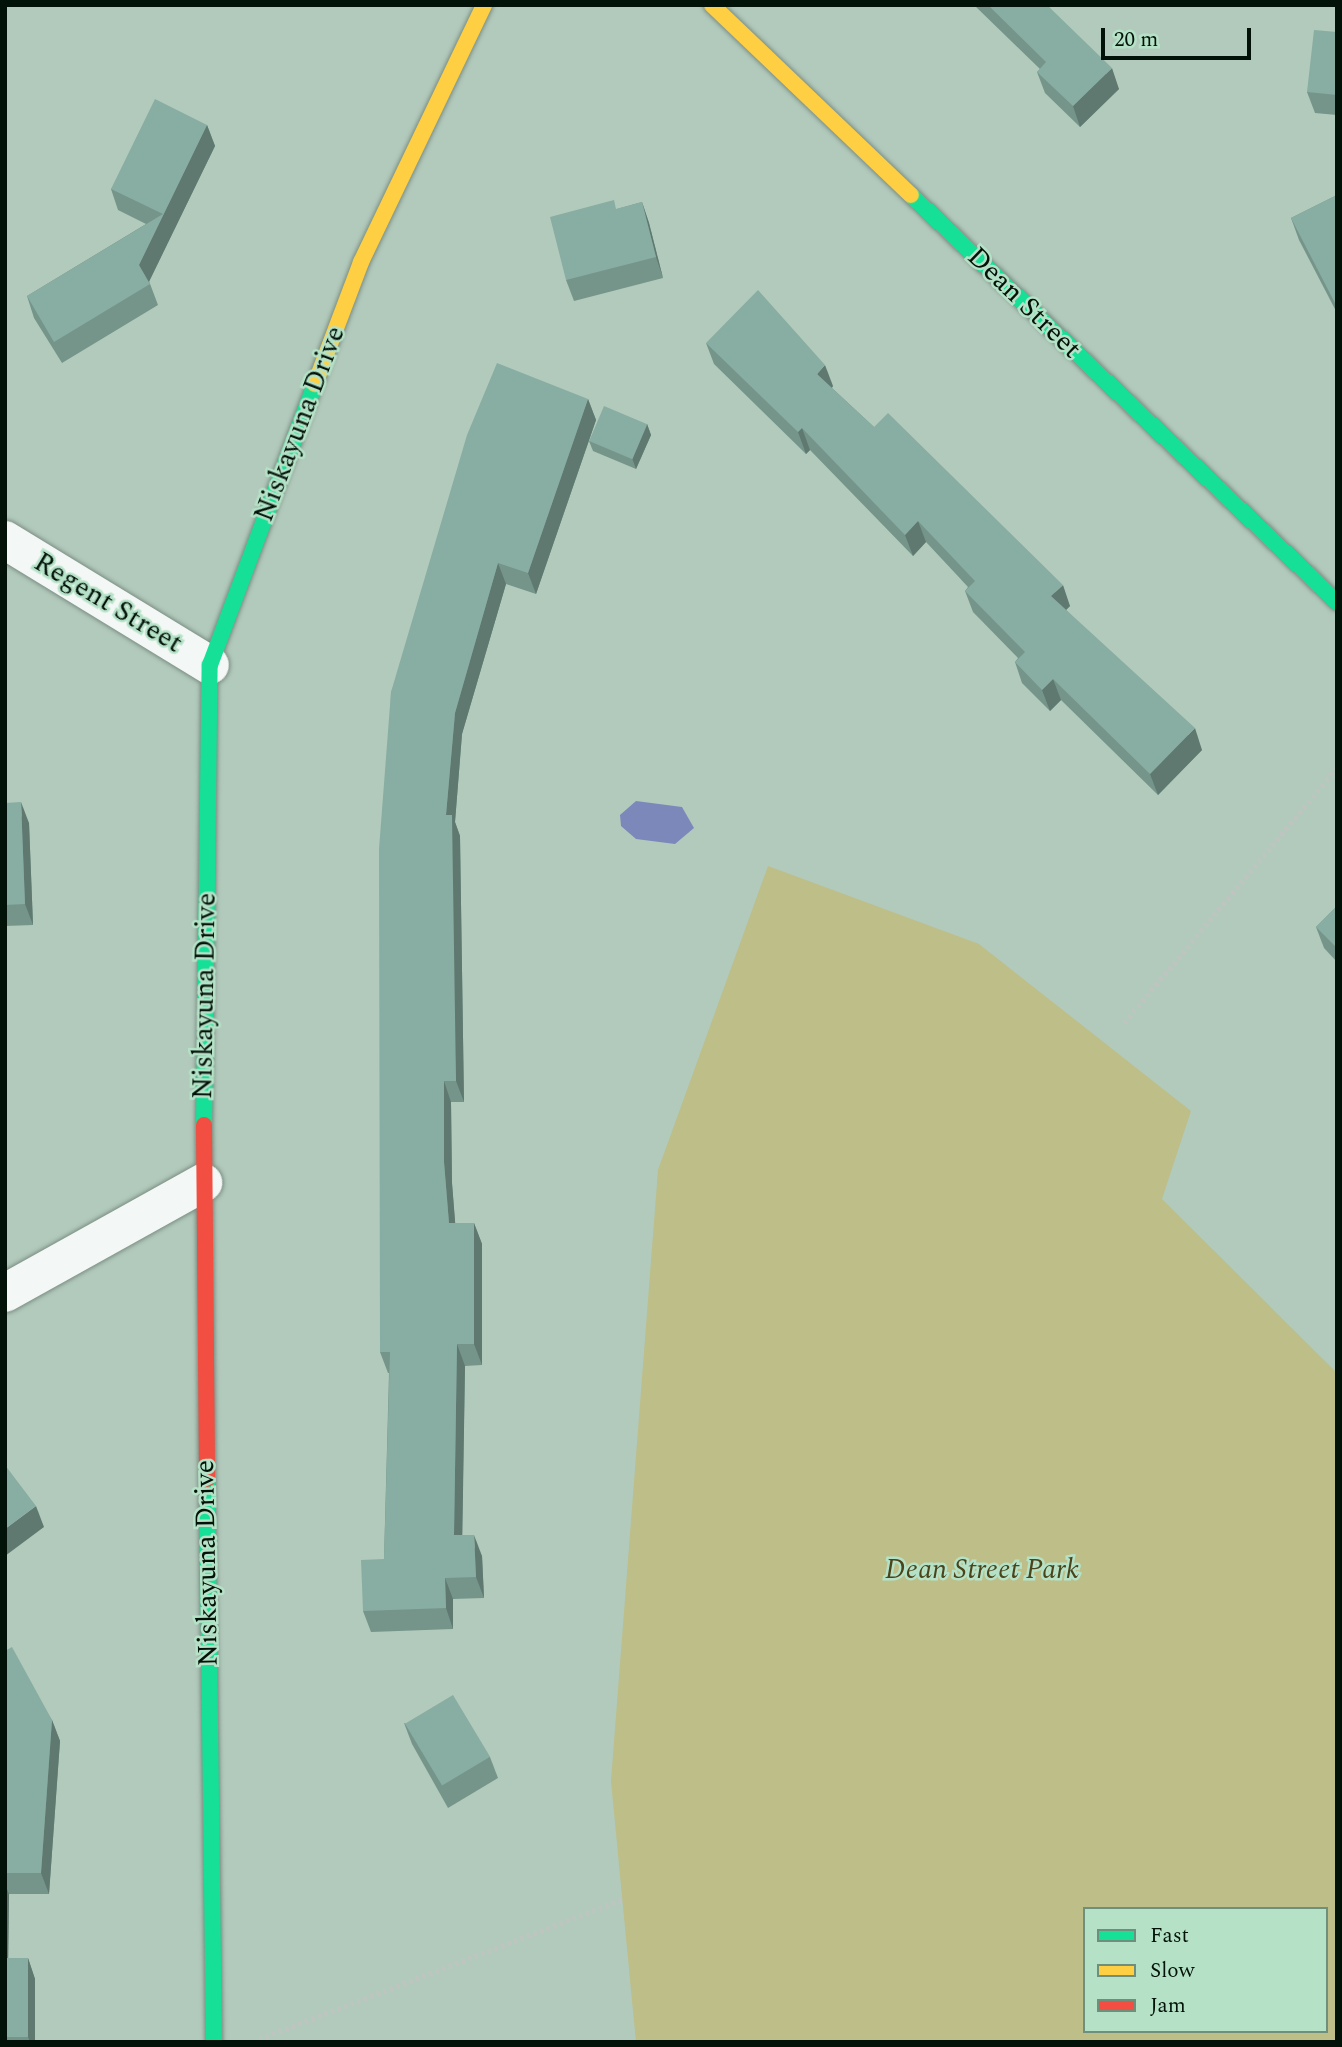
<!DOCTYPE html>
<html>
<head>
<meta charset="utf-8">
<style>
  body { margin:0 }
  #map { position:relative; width:1342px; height:2047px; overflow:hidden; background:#b2cabc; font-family:Spectral,serif }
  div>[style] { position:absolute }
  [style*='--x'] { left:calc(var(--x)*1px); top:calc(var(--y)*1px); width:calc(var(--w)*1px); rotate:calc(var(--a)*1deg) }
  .green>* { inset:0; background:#bdbe88 }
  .water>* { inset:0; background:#7c88ba }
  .path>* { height:4.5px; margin-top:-2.25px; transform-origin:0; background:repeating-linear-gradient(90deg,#bec5c1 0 3.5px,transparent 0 7px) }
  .roads { filter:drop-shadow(0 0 2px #7b8e83) drop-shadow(0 0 2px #7b8e83) }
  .street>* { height:38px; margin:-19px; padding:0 19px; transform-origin:19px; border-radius:19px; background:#f3f7f5 }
  .fast>* { height:16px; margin:-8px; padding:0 8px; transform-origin:8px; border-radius:8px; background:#16e098 }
  .slow>* { height:16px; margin:-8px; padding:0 8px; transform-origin:8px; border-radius:8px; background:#ffcf43 }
  .jam>* { height:16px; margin:-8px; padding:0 8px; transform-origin:8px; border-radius:8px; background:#f24e42 }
  .wall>* { inset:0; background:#75958b }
  .shaded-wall>* { inset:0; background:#5f7971 }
  .building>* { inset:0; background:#88ada2; transform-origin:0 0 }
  span { translate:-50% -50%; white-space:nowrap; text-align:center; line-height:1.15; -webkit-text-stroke:5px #b5e2c7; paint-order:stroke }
  .street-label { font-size:28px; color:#031209 }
  .park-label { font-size:28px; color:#4b431a; font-style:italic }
  .frame { position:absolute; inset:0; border:7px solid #031209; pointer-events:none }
  .legend { position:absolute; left:1083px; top:1907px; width:245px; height:126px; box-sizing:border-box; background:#b5e2c7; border:2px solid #6e8f7b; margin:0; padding:9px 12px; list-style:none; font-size:21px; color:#031209 }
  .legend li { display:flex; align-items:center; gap:14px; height:35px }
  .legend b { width:35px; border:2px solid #6e8f7b }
  .scale { position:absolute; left:1101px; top:28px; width:150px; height:32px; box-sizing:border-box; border:4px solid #031209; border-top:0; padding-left:9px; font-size:21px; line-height:24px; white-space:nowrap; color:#031209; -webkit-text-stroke:5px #b5e2c7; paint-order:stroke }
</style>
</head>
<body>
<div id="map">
  <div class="green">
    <div style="clip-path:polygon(evenodd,768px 866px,979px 944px,1191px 1111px,1162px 1199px,1337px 1373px,1337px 2042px,636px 2042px,611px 1781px,658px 1170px,768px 866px,1085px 1909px,1326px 1909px,1326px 2031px,1085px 2031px,1085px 1909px)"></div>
  </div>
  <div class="water">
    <div style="clip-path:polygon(636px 801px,682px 807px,694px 828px,675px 844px,636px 839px,621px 826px,620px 815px)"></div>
  </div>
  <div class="path">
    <div style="--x:1124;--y:1023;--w:333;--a:-50.2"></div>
    <div style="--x:259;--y:2039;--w:388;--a:-21"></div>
  </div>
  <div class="roads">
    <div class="street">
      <div style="--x:5;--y:540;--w:240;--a:31.4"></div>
      <div style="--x:5;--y:1293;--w:227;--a:-29.1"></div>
    </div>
    <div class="fast">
      <div style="--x:911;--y:195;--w:589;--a:43.69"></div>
      <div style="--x:204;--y:1125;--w:460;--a:-89.3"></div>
      <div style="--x:210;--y:665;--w:300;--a:-69.5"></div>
      <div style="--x:207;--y:1479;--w:563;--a:89.29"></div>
    </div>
    <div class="slow">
      <div style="--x:712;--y:5;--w:275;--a:43.7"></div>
      <div style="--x:315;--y:384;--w:130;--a:-69.3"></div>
      <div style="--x:361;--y:262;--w:285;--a:-64.4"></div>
    </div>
    <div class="jam">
      <div style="--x:204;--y:1125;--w:354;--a:89.5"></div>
    </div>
  </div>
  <div class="wall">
    <div style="clip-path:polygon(974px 5px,1047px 5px,1119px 89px,1080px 127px,1045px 93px,1037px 72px,1040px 69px)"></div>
    <div style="clip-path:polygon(1337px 32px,1337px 115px,1315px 113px,1307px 92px)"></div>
    <div style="clip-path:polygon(207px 125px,215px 146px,149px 281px,158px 305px,62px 363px,34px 318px,27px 296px,146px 224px,118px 210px,111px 189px)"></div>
    <div style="clip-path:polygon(1337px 195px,1337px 313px,1299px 240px,1291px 218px)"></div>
    <div style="clip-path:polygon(642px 202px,649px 223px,663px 278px,574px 301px,566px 280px,617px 209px)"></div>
    <div style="clip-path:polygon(706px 343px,833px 386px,832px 388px,874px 427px,1070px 606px,1066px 610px,1202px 750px,1158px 795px,1061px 700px,1050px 711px,1022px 683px,1015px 662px,1018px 658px,973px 612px,965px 591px,968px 587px,926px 542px,913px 556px,810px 450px,806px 454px,714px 364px)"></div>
    <div style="clip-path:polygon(588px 399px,596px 420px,536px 594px,506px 584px,462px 734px,455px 822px,460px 836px,464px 1102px,451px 1102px,452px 1183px,455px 1223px,474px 1223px,482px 1244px,482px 1365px,465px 1366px,462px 1535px,482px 1556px,484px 1598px,453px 1599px,453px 1629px,371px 1632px,363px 1611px,384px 1559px,389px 1373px,388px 1373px,380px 1352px,391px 692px)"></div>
    <div style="clip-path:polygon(647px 424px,651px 435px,636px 469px,593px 451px,589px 441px)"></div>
    <div style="clip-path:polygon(5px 803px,29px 823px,33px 925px,5px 926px)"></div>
    <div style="clip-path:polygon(1337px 906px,1337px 962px,1324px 948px,1316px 927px)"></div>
    <div style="clip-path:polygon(5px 1651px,52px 1720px,60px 1741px,49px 1894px,9px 1894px,8px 1958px,28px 1958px,35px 1979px,35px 2042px,5px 2042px)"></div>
    <div style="clip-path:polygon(404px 1723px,490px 1757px,498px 1778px,448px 1808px,412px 1744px)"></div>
  </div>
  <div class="shaded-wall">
    <div style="clip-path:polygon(1112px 68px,1119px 89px,1080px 127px,1073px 106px)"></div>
    <div style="clip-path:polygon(207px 125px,215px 146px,147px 286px,139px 265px)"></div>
    <div style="clip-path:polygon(642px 202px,649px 223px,663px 278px,656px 257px)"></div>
    <div style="clip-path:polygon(825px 365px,833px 386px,825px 395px,817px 374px)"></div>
    <div style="clip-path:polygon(588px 399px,596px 420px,536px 594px,528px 573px)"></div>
    <div style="clip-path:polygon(647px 424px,651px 435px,636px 469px,632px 458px)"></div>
    <div style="clip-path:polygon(802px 428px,810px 450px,806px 454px,798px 432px)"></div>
    <div style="clip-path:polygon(918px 521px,926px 542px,913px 556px,905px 535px)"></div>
    <div style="clip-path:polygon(498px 563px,506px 584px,462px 734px,455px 822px,460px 836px,464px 1102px,456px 1081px,446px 815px,455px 713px)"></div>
    <div style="clip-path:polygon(1063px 585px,1070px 606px,1059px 617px,1051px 596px)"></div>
    <div style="clip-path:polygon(1053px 679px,1061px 700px,1050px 711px,1042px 690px)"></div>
    <div style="clip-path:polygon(1195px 728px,1202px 750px,1158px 795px,1150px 774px)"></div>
    <div style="clip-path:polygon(21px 802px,29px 823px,33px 925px,25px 904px)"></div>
    <div style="clip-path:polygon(444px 1081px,451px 1102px,452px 1183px,457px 1245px,449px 1223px,444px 1162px)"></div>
    <div style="clip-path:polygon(474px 1223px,482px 1244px,482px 1365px,474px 1344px)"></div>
    <div style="clip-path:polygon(457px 1344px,465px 1366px,462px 1556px,454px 1535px)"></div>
    <div style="clip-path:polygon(36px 1506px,44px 1527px,5px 1556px,5px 1529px)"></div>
    <div style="clip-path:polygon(474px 1535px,482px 1556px,484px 1598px,476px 1577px)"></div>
    <div style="clip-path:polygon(445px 1578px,453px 1599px,453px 1629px,446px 1608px)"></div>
    <div style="clip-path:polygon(52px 1720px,60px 1741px,49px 1894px,41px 1873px)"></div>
    <div style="clip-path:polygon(5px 1884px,9px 1894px,8px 1979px,5px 1970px)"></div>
    <div style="clip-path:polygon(28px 1958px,35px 1979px,35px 2042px,30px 2042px,28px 2037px)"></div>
  </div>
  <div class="building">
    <div style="clip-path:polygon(988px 5px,1047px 5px,1112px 68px,1073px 106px,1037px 72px,1046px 62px)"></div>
    <div style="clip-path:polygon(1314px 30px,1337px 32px,1337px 95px,1307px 92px)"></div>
    <div style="clip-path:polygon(155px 99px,207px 125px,139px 265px,150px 284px,54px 342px,27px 296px,163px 214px,111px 189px)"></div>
    <div style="clip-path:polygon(1337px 195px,1337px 307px,1291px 218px)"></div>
    <div style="clip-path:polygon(614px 200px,616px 209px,642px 202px,656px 257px,566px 280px,550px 217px)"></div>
    <div style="clip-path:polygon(758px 290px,825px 365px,817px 374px,874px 427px,888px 413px,1063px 585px,1051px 596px,1195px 728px,1150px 774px,1053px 679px,1042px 690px,1015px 662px,1025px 652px,965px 591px,975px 581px,918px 521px,905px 535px,802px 428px,798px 432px,706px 343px)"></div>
    <div style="clip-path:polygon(497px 363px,588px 399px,528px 573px,498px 563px,455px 713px,446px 815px,452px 815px,456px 1081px,444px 1081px,444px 1162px,449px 1223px,474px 1223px,474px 1344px,457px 1344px,454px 1535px,474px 1535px,476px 1577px,445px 1578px,446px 1608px,363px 1611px,361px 1560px,384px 1559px,390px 1352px,380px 1352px,379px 849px,391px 692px,467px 435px)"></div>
    <div style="left:604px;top:406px;width:47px;height:38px;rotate:23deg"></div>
    <div style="clip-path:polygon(21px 802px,25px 904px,5px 905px,5px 803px)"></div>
    <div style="clip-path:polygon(1337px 906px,1337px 948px,1316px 927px)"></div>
    <div style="clip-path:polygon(5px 1465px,36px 1506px,5px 1529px)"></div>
    <div style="clip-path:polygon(12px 1647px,52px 1720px,41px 1873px,5px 1873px,5px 1651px)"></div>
    <div style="left:453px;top:1695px;width:72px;height:56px;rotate:59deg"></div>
    <div style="left:5px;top:1958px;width:23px;height:79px"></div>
  </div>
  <div class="street-label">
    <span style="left:1024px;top:303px;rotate:44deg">Dean Street</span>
    <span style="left:300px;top:424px;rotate:-69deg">Niskayuna Drive</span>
    <span style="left:108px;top:603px;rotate:31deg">Regent Street</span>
    <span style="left:205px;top:996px;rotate:-89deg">Niskayuna Drive</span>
    <span style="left:207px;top:1563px;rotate:-91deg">Niskayuna Drive</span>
  </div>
  <div class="park-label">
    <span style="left:982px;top:1570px">Dean Street Park</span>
  </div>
  <div class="frame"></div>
  <ul class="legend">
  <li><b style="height:9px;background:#16e098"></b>Fast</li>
  <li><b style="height:9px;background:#ffcf43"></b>Slow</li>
  <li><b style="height:9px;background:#f24e42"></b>Jam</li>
  </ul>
  <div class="scale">20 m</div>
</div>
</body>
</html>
